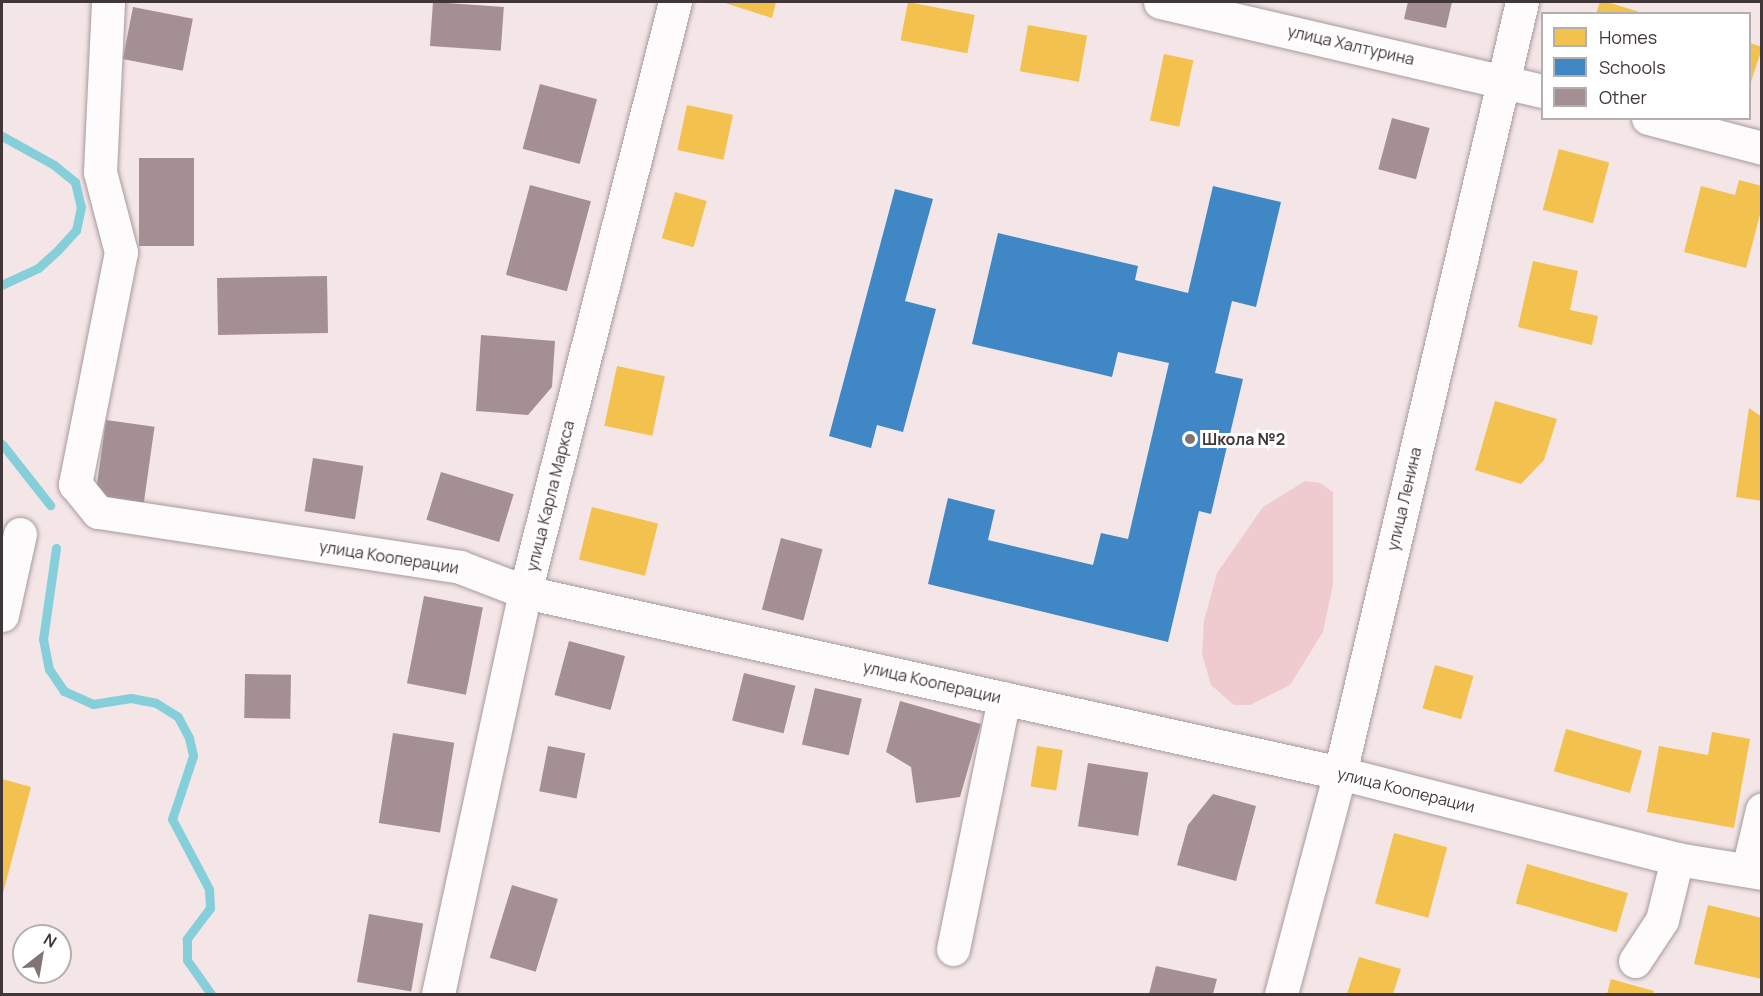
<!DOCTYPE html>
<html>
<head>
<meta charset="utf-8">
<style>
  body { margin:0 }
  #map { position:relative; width:1763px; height:996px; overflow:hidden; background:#f4e5e7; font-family:Manrope,sans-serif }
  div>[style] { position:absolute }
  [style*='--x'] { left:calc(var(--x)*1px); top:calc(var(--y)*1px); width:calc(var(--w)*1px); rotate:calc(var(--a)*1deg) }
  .green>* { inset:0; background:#efcbcf }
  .homes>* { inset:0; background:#f2c14e; transform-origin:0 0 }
  .schools>* { inset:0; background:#3f88c5 }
  .stream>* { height:9px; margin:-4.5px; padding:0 4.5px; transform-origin:4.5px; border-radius:4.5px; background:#85cfda }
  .building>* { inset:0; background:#a48f93; transform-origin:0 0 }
  .roads { filter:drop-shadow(0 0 2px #a69b9c) drop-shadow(0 0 2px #a69b9c) }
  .minor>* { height:33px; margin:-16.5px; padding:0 16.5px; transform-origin:16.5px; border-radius:16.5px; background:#fdfbfb }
  .dots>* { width:16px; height:16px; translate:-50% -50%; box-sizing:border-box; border:3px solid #fff; border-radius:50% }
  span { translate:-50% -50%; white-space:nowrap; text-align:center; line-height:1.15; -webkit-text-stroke:6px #fff; paint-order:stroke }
  .street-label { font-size:16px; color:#413738 }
  .poi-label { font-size:16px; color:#413738; font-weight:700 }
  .left { translate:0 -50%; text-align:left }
  .frame { position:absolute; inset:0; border:3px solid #413738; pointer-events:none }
  .legend { position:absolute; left:1541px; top:12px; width:210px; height:108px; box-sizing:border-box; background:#fff; border:2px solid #b3afaf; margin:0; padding:8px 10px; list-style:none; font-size:18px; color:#413738 }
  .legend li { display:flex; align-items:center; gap:12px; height:30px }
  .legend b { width:30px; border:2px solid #b3afaf }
  .north { position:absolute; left:12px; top:924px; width:60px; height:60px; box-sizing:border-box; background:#fff; border:2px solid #b3afaf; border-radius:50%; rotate:31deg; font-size:16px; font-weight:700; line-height:24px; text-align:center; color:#413738 }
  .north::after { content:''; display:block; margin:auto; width:21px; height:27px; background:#807475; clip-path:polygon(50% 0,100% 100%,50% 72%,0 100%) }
</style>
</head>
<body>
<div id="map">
  <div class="green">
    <div style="clip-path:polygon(1305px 481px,1320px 483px,1333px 492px,1333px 584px,1323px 632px,1290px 685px,1250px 705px,1234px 705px,1211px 685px,1202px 654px,1204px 621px,1217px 573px,1263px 507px)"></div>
  </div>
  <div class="homes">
    <div style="clip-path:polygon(722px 2px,776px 2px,772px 18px)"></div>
    <div style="left:908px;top:2px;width:68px;height:39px;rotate:11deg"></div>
    <div style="clip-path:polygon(1600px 2px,1607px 2px,1646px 14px,1596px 14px)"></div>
    <div style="left:1028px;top:25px;width:60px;height:47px;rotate:10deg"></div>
    <div style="left:1750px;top:43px;width:13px;height:62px;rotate:18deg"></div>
    <div style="left:1164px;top:54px;width:30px;height:68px;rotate:12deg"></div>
    <div style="left:687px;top:105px;width:47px;height:46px;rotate:12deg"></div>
    <div style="left:1559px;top:149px;width:52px;height:63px;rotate:15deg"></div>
    <div style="clip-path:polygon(1739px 180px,1762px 186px,1762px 207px,1746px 268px,1684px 252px,1701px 186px,1735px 195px)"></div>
    <div style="left:675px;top:192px;width:33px;height:48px;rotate:16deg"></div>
    <div style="clip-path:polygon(1533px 261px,1578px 271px,1570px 310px,1598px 316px,1592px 345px,1518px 327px)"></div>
    <div style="left:617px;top:366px;width:49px;height:61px;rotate:12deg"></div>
    <div style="clip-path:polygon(1495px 401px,1557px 419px,1544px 460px,1521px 484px,1475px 470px)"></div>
    <div style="clip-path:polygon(1749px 408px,1762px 417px,1762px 501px,1736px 497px)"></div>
    <div style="left:592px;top:507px;width:68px;height:54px;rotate:14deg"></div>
    <div style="left:1435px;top:665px;width:40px;height:45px;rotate:16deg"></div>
    <div style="left:1566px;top:729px;width:79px;height:44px;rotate:16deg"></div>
    <div style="clip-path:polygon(1712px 732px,1750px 739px,1734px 828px,1647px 812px,1659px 746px,1708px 755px)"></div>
    <div style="left:1037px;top:746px;width:26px;height:41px;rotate:9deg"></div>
    <div style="clip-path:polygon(2px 779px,31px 787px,2px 897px)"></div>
    <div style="left:1394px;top:833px;width:55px;height:73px;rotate:15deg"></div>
    <div style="left:1527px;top:864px;width:105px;height:41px;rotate:16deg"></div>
    <div style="clip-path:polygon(1708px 905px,1762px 918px,1762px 979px,1694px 964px)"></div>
    <div style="clip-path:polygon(1359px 957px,1401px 969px,1393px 994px,1347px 994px)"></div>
    <div style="clip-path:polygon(1611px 979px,1654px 991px,1653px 994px,1607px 994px)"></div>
  </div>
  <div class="schools">
    <div style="clip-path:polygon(1213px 186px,1281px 202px,1256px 307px,1232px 301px,1215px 373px,1243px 379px,1211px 514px,1199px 511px,1168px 642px,928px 584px,948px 498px,995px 510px,988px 540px,1093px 565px,1101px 533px,1128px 539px,1169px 363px,1118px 352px,1112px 377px,972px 344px,998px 233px,1138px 266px,1135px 280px,1188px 293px)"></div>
    <div style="clip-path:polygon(895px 189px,933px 199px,905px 301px,936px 309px,903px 432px,877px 425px,871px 448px,829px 436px)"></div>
  </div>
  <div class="stream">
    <div style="--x:2;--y:136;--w:60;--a:29.1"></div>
    <div style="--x:54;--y:165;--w:27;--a:39"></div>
    <div style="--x:75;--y:182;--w:26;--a:77"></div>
    <div style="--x:81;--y:207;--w:24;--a:102"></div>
    <div style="--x:76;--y:230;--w:27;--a:132"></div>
    <div style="--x:58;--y:250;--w:27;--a:138"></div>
    <div style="--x:38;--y:268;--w:40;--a:155"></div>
    <div style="--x:2;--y:444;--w:78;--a:51.8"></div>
    <div style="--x:56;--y:548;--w:92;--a:98.1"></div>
    <div style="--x:43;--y:639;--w:31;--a:79"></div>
    <div style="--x:49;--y:669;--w:27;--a:56"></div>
    <div style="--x:64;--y:691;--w:32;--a:24"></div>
    <div style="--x:93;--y:704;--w:38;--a:-9"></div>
    <div style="--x:131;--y:698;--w:25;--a:11"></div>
    <div style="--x:156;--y:703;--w:26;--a:32"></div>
    <div style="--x:178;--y:717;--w:24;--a:62"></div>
    <div style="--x:189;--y:738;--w:18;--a:77"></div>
    <div style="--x:193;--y:756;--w:66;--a:108.4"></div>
    <div style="--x:172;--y:819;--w:79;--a:62.1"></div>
    <div style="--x:209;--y:889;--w:19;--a:87"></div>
    <div style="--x:210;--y:908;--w:39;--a:127"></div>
    <div style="--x:187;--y:939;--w:21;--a:90"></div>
    <div style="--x:187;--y:960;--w:42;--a:54.8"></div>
  </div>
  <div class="building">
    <div style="left:433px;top:2px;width:71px;height:44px;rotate:4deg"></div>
    <div style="clip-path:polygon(1408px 2px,1452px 2px,1446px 28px,1404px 19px)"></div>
    <div style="left:133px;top:7px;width:61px;height:53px;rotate:11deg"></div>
    <div style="left:540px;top:84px;width:59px;height:67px;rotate:15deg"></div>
    <div style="left:1392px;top:118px;width:39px;height:53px;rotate:15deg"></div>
    <div style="left:139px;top:158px;width:55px;height:88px"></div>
    <div style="left:530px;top:185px;width:63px;height:93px;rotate:15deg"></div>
    <div style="left:327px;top:276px;width:57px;height:110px;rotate:89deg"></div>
    <div style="clip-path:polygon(481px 335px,555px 341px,552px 387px,528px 415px,476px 411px)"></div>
    <div style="left:106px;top:420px;width:49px;height:78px;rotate:8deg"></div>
    <div style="left:313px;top:458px;width:51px;height:54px;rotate:9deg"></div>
    <div style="left:441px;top:472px;width:76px;height:50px;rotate:17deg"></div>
    <div style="left:781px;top:538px;width:43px;height:74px;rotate:15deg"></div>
    <div style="left:424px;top:596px;width:60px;height:89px;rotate:11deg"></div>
    <div style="left:569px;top:641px;width:58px;height:56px;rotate:15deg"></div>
    <div style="left:744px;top:673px;width:53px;height:49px;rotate:14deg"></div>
    <div style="left:245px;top:674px;width:46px;height:44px;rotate:1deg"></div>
    <div style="left:815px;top:688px;width:48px;height:58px;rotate:13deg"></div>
    <div style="clip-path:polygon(900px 701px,981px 724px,960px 797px,916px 803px,911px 767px,886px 752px)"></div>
    <div style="left:393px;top:733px;width:62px;height:91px;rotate:9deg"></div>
    <div style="left:548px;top:746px;width:38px;height:46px;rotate:11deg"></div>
    <div style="left:1088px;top:763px;width:61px;height:64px;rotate:9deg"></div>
    <div style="clip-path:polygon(1213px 794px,1256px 806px,1236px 881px,1177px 865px,1188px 825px)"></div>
    <div style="left:512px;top:885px;width:48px;height:76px;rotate:17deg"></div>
    <div style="left:369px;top:914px;width:55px;height:69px;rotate:10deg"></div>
    <div style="clip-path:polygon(1156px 966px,1217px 979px,1213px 994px,1149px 994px)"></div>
  </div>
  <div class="roads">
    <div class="minor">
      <div style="--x:108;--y:2;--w:170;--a:92.7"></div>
      <div style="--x:100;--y:172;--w:83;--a:75.3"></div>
      <div style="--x:121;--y:252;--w:237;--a:101.2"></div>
      <div style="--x:75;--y:484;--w:36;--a:51"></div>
      <div style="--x:98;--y:512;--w:366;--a:8.6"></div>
      <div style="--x:460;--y:567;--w:70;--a:21"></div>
      <div style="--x:525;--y:592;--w:835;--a:12.52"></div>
      <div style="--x:1340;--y:773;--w:348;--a:14.3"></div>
      <div style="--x:1677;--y:859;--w:86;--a:9.4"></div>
      <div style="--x:1160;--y:2;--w:392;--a:13.1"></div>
      <div style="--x:1648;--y:118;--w:118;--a:14.7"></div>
      <div style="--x:2;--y:615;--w:83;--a:-77.5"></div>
      <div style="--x:1748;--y:869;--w:61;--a:-76.7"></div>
      <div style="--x:953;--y:949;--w:256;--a:-78.5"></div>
      <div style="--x:1635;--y:961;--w:49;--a:-56.6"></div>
      <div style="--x:1662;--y:920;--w:63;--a:-76.2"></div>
      <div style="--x:438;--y:994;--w:411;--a:-77.8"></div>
      <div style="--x:525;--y:592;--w:609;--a:-75.74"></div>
      <div style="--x:1281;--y:994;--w:229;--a:-75.1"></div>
      <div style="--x:1340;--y:773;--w:792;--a:-76.72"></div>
    </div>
  </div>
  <div class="dots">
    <div style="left:1190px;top:439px;background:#807475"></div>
  </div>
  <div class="street-label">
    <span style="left:1351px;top:45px;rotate:13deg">улица Халтурина</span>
    <span style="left:550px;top:496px;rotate:-76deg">улица Карла Маркса</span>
    <span style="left:1404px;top:499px;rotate:-77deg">улица Ленина</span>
    <span style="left:389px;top:557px;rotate:9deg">улица Кооперации</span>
    <span style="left:932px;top:682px;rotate:13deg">улица Кооперации</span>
    <span style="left:1406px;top:790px;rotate:14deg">улица Кооперации</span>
  </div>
  <div class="poi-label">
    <span class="left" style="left:1202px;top:439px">Школа №2</span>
  </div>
  <div class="frame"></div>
  <ul class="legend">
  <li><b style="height:16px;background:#f2c14e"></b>Homes</li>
  <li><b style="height:16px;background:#3f88c5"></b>Schools</li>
  <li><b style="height:16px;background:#a48f93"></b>Other</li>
  </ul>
  <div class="north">N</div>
</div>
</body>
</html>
